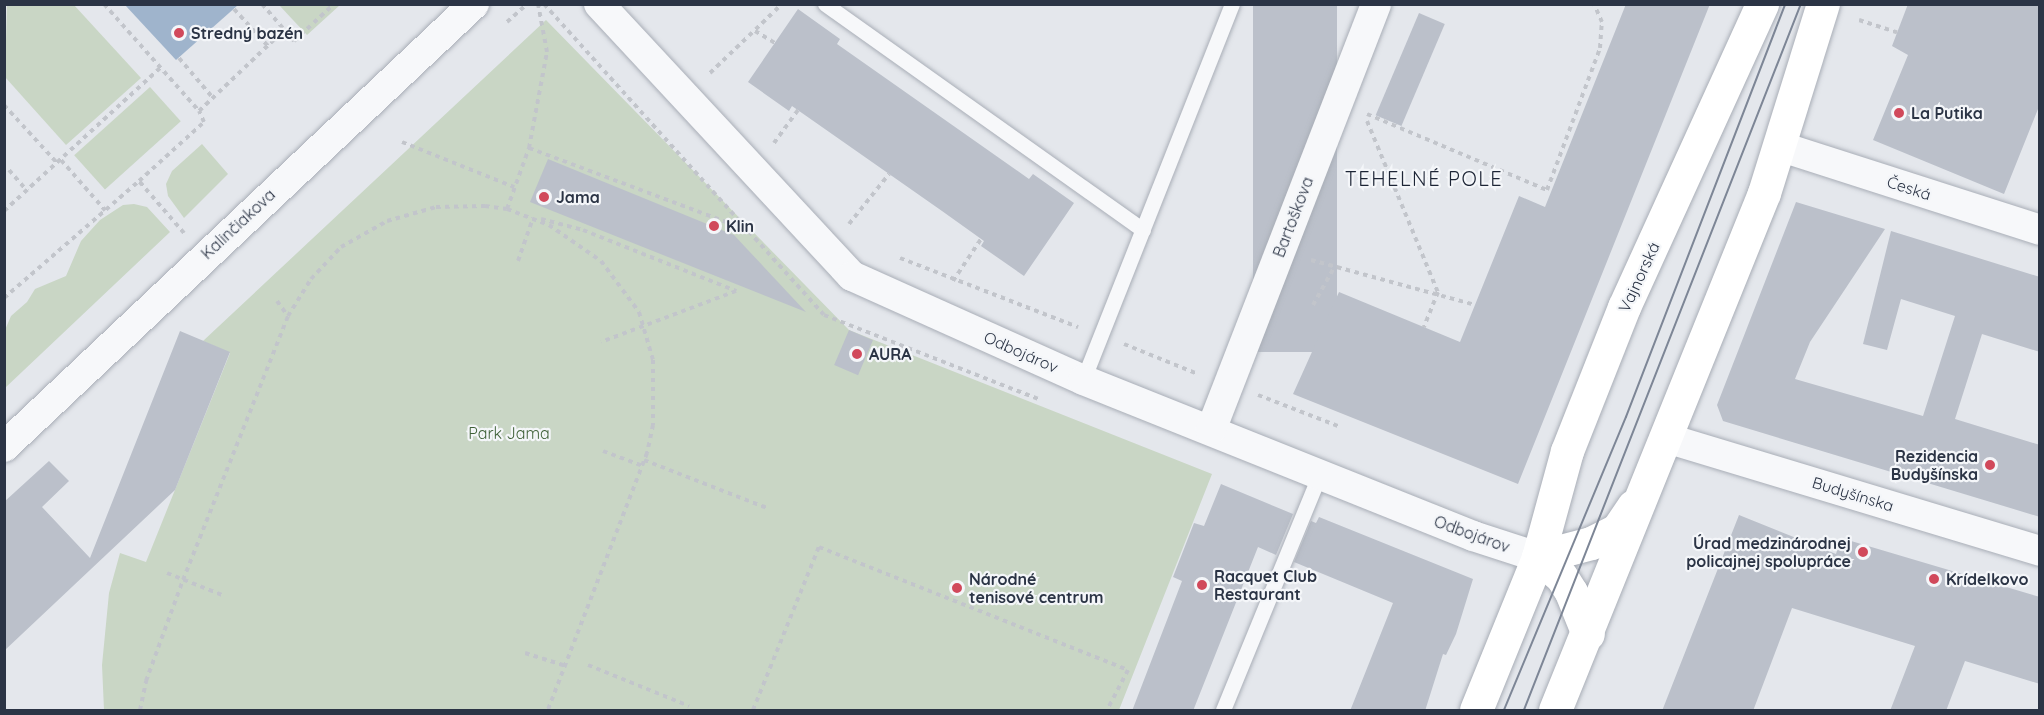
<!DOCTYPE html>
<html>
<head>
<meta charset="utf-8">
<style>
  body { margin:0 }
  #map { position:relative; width:2044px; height:715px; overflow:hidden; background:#e4e7ec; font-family:Quicksand,sans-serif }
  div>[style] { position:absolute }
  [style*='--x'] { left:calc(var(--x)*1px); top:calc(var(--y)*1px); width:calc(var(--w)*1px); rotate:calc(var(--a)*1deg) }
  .green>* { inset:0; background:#c9d6c5; transform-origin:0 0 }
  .water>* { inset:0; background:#9fb4cc }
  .building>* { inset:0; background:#bbc0ca; transform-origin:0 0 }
  .path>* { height:4px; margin-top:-2px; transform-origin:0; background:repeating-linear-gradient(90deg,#c2c5cb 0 4.5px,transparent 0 9px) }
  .roads { filter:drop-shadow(0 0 2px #a9aeb7) drop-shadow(0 0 2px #a9aeb7) }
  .service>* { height:15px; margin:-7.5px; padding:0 7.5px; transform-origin:7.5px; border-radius:7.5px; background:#f7f8fa }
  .minor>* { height:30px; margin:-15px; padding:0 15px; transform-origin:15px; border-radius:15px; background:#f7f8fa }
  .secondary>* { height:33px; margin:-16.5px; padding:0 16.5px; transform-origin:16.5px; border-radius:16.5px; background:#fff }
  .tram>* { height:1.5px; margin:-0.75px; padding:0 0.75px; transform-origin:0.75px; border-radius:0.75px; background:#7d8696 }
  .dots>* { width:16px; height:16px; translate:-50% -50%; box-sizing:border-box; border:3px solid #f4f6f9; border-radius:50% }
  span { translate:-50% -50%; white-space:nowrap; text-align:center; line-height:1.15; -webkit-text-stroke:4.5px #f4f6f9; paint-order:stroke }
  .poi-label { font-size:16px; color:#2b3445; font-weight:700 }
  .left { translate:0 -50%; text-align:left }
  .right { translate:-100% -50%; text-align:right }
  .street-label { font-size:16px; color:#2b3445 }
  .park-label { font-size:16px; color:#3f6138 }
  .quarter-label { font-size:20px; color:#1d2536; letter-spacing:1.5px }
  .frame { position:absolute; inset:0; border:6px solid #2b3445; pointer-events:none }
</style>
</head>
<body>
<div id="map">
  <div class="green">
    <div style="clip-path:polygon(7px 5px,74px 5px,141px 78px,66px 145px,5px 77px)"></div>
    <div style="clip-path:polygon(279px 5px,340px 5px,307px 35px)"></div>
    <div style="clip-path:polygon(546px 20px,849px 330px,1212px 474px,1119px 710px,104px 710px,102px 665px,109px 593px,120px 553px,146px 562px,230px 353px,203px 341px)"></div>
    <div style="left:150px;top:87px;width:46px;height:102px;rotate:48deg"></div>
    <div style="clip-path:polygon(202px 144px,228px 174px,184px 218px,168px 196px,166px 184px,172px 171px)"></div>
    <div style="clip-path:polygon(134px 204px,147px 207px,170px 232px,5px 388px,5px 330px,11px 316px,27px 302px,35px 289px,66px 276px,81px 241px,100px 220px,123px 205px)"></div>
  </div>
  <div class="water">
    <div style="clip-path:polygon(238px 5px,176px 60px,125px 5px,238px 4px)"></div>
  </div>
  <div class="building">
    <div style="left:1253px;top:4px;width:84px;height:348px"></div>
    <div style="clip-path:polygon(1626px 4px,1710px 4px,1518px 484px,1293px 394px,1339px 292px,1460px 342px,1519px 196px,1545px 207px)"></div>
    <div style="clip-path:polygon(1908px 4px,2040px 4px,2040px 104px,2004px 194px,1873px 140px,1908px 55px,1892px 46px)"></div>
    <div style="clip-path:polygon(798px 9px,840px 39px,837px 44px,1029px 179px,1033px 174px,1074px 203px,1024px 276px,981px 246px,984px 241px,942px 211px,792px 106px,789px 111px,748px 82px)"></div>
    <div style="left:1419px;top:13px;width:28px;height:111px;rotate:23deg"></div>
    <div style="clip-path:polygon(548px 159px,734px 235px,806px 312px,530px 202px)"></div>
    <div style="clip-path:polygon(1796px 202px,1885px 229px,1810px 342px,1795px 379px,1923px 416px,1955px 316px,1901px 299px,1887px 350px,1863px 344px,1891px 231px,2040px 277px,2040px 352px,1982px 334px,1955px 419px,2040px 445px,2040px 517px,1723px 421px,1717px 405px)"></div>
    <div style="left:849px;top:330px;width:26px;height:38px;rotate:23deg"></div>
    <div style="clip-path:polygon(180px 331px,230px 352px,175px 490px,4px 651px,4px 502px,49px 461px,69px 481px,42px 507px,90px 558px)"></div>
    <div style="clip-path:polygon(1221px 484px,1293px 514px,1276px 555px,1258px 547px,1193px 711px,1132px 711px,1182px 581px,1173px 577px,1194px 523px,1204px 526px)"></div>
    <div style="clip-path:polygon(1739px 515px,1836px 554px,1841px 538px,2040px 597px,2040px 684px,1965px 661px,1946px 711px,1890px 711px,1915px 646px,1792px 608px,1753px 711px,1662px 711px)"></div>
    <div style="clip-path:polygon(1319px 517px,1473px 579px,1456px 634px,1446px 655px,1443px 654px,1425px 711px,1350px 711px,1393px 603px,1294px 562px,1311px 521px,1316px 523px)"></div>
  </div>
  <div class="path">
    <div style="--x:104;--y:4;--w:143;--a:48.4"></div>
    <div style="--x:199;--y:111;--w:119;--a:-43.6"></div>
    <div style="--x:262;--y:4;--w:49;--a:49.1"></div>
    <div style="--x:294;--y:41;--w:54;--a:-42.8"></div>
    <div style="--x:544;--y:4;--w:418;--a:48"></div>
    <div style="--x:824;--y:315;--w:230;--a:21.4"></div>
    <div style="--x:234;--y:9;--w:50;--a:47.4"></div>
    <div style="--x:1859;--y:20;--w:40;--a:18"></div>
    <div style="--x:507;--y:22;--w:27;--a:-42"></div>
    <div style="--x:755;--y:31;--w:23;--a:31"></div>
    <div style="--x:179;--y:58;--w:52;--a:49.6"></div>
    <div style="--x:710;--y:73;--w:100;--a:-43.8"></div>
    <div style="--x:4;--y:105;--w:80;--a:47.5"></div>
    <div style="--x:1367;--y:114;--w:195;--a:22.9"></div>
    <div style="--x:1547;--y:190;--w:152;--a:-69.5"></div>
    <div style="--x:1600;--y:48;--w:26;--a:-86"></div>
    <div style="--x:1602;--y:22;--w:20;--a:-114"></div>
    <div style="--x:1367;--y:121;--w:185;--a:67.5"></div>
    <div style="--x:1438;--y:292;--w:38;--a:112"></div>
    <div style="--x:402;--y:142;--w:121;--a:21.9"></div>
    <div style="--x:774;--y:143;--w:41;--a:-54"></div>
    <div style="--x:529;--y:148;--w:233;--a:20.6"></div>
    <div style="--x:61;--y:160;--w:67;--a:48.7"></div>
    <div style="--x:9;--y:170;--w:28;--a:49"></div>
    <div style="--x:507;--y:209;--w:65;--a:-70.2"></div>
    <div style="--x:529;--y:148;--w:98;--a:-79.4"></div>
    <div style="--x:547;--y:52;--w:49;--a:-100.6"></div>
    <div style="--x:4;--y:211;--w:212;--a:-42.5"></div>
    <div style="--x:541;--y:219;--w:43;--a:14.7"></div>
    <div style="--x:583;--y:230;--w:165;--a:21.7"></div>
    <div style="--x:736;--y:291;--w:144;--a:159.3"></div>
    <div style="--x:849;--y:224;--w:64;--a:-51.3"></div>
    <div style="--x:184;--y:233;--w:69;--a:-130.9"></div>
    <div style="--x:139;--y:181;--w:88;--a:-42.2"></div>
    <div style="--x:204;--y:122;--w:12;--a:-114"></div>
    <div style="--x:900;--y:258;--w:191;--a:21.2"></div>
    <div style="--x:1311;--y:260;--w:170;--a:15.3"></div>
    <div style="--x:518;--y:261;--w:46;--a:-70.8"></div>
    <div style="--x:953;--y:281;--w:50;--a:-56.3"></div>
    <div style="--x:4;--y:298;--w:179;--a:-40.9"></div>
    <div style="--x:277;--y:301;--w:19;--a:54"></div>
    <div style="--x:1313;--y:305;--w:45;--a:-60.6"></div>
    <div style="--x:1124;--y:344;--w:80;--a:22.1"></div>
    <div style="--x:1258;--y:395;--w:86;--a:21.2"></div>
    <div style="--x:603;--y:451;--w:43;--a:20.6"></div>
    <div style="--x:644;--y:460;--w:132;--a:21.3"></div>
    <div style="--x:167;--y:573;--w:59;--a:21.8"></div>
    <div style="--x:525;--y:653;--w:43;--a:17.6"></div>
    <div style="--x:588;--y:665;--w:109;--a:22.1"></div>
    <div style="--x:140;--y:710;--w:30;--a:-78"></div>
    <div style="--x:146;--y:681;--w:108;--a:-69.9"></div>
    <div style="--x:183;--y:580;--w:284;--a:-68.3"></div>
    <div style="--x:288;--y:316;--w:44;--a:-58.1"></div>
    <div style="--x:311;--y:279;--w:44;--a:-46.8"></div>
    <div style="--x:341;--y:247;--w:53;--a:-29.5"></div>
    <div style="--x:387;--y:221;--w:51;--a:-15.9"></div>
    <div style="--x:436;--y:207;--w:49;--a:-1.2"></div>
    <div style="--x:485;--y:206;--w:22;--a:8"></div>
    <div style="--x:507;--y:209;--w:45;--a:20.9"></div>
    <div style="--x:549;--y:225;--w:63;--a:34.7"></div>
    <div style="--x:601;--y:261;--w:64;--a:53.3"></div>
    <div style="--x:639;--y:312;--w:50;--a:73.7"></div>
    <div style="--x:653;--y:360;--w:65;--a:90"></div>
    <div style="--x:653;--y:425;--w:29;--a:102"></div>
    <div style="--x:647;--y:453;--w:275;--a:111.1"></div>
    <div style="--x:753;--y:710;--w:176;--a:-68"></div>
    <div style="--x:819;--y:547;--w:333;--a:21.7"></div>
    <div style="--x:1128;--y:670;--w:45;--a:117.7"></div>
  </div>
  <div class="roads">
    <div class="service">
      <div style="--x:825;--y:4;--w:390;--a:35.4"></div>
      <div style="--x:1083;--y:380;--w:404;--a:-68.4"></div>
      <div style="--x:1223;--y:710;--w:256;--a:-67.7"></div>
    </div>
    <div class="minor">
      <div style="--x:599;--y:4;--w:371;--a:47.1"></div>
      <div style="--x:852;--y:276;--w:253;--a:24.2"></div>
      <div style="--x:1083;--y:380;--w:420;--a:21.8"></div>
      <div style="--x:1473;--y:536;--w:68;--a:17.9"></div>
      <div style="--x:1779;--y:146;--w:274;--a:17.8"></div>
      <div style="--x:1211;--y:430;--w:457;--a:-68.8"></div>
      <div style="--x:1666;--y:438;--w:391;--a:16.8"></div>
      <div style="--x:4;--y:447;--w:646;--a:-43.31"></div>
    </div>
    <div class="secondary">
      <div style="--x:1538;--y:557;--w:55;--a:-14.8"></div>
      <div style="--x:1591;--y:543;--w:29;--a:-27"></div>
      <div style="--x:1617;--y:530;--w:29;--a:-56"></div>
      <div style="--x:1538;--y:557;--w:30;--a:40"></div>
      <div style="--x:1561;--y:576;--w:19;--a:58"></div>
      <div style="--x:1571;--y:592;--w:45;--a:68"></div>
      <div style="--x:1476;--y:710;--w:165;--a:-67.9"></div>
      <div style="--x:1538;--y:557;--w:110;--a:-74.7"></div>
      <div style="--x:1567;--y:451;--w:155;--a:-68.4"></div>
      <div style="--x:1624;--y:307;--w:333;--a:-65.5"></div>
      <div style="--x:1555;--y:710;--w:558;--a:-67.99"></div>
      <div style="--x:1764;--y:193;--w:198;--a:-72.7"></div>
    </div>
  </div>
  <div class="tram">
    <div style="--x:1504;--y:710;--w:317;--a:-67.4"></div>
    <div style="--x:1626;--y:417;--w:443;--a:-68.9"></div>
    <div style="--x:1524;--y:710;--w:758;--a:-68.58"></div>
  </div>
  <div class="dots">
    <div style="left:179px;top:33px;background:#d1495b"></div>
    <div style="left:1899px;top:113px;background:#d1495b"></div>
    <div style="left:544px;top:197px;background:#d1495b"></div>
    <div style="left:714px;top:226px;background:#d1495b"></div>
    <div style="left:857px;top:354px;background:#d1495b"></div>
    <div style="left:1990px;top:465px;background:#d1495b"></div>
    <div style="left:1863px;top:552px;background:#d1495b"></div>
    <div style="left:1934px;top:579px;background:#d1495b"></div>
    <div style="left:1202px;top:585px;background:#d1495b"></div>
    <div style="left:957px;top:588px;background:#d1495b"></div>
  </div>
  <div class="poi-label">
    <span class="left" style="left:191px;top:33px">Stredný bazén</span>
    <span class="left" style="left:1911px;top:113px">La Putika</span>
    <span class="left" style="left:556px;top:197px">Jama</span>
    <span class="left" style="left:726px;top:226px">Klin</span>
    <span class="left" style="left:869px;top:354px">AURA</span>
    <span class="right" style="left:1978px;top:465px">Rezidencia<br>Budyšínska</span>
    <span class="right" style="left:1851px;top:552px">Úrad medzinárodnej<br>policajnej spolupráce</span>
    <span class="left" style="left:1214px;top:585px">Racquet Club<br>Restaurant</span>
    <span class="left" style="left:969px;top:588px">Národné<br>tenisové centrum</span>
    <span class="left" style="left:1946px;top:579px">Krídelkovo</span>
  </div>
  <div class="street-label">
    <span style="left:1909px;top:188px;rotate:18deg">Česká</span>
    <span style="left:1293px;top:217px;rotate:-69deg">Bartoškova</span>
    <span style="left:238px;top:224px;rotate:-43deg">Kalinčiakova</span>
    <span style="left:1639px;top:277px;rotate:-65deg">Vajnorská</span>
    <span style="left:1021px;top:352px;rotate:24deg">Odbojárov</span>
    <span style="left:1853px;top:494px;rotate:17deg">Budyšínska</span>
    <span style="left:1472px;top:534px;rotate:20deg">Odbojárov</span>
  </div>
  <div class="park-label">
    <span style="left:509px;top:433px">Park Jama</span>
  </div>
  <div class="quarter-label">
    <span style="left:1424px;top:178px">TEHELNÉ POLE</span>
  </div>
  <div class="frame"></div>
</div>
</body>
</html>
